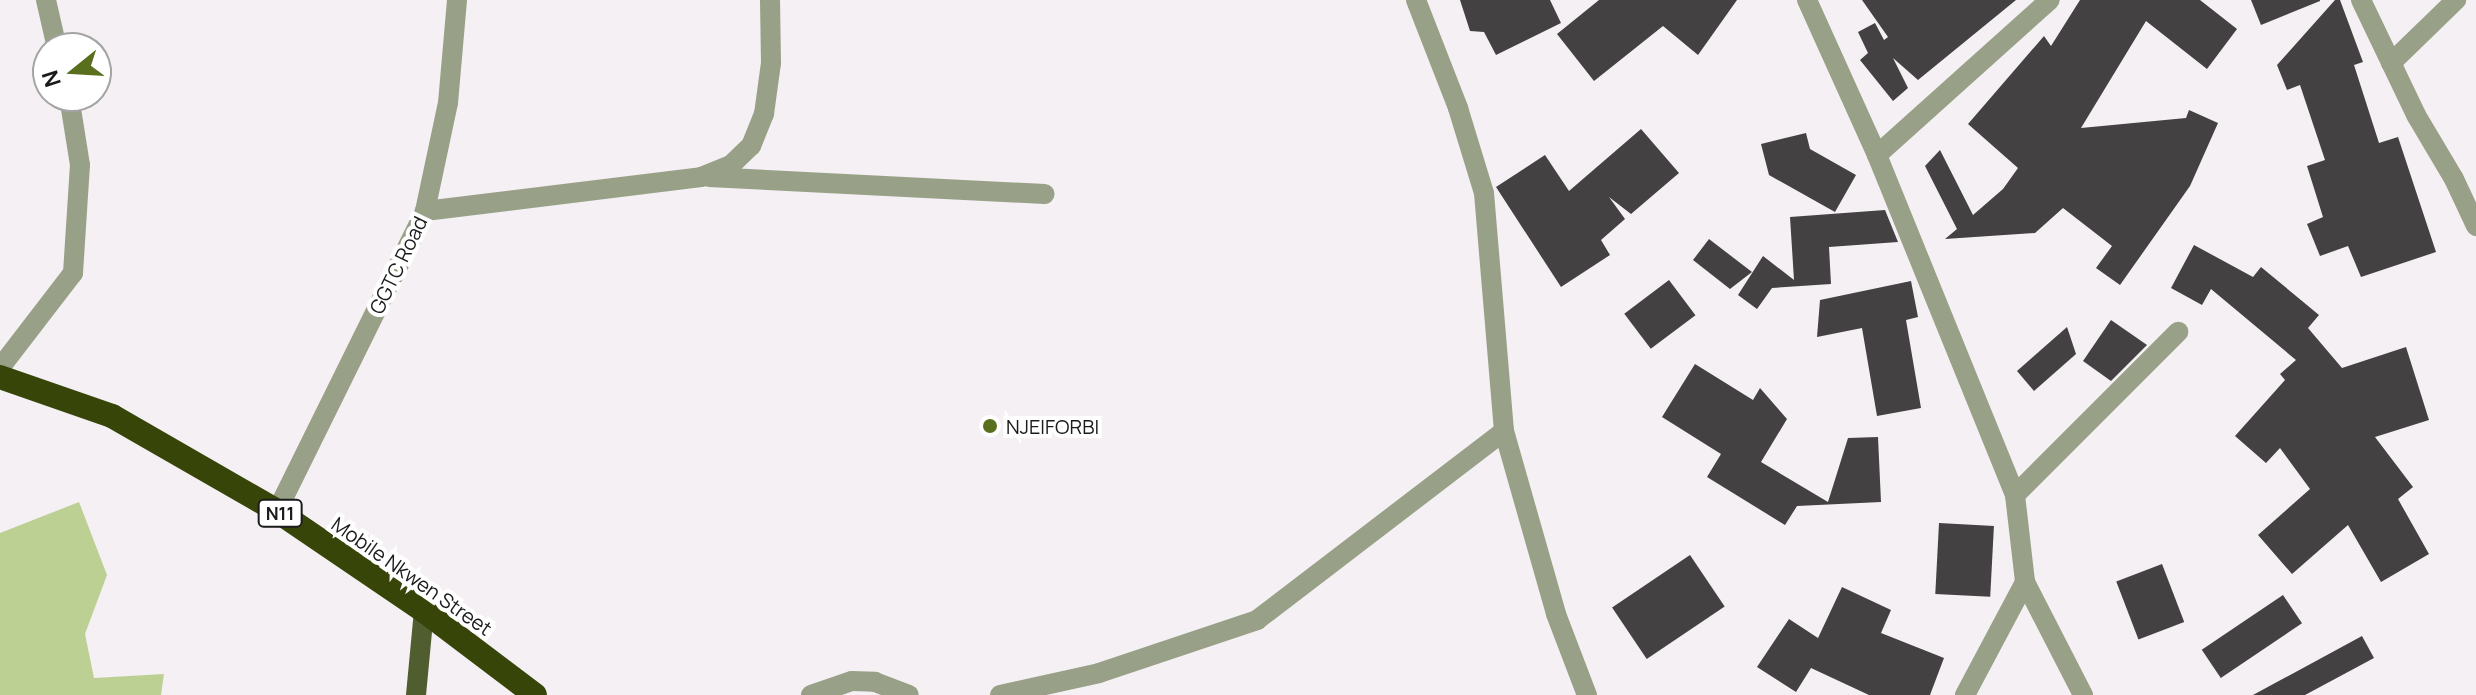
<!DOCTYPE html>
<html>
<head>
<meta charset="utf-8">
<style>
  body { margin:0 }
  #map { position:relative; width:2476px; height:695px; overflow:hidden; background:#f4f0f3; font-family:Manrope,sans-serif }
  div>[style] { position:absolute }
  [style*='--x'] { left:calc(var(--x)*1px); top:calc(var(--y)*1px); width:calc(var(--w)*1px); rotate:calc(var(--a)*1deg) }
  .green>* { inset:0; background:#bdd094 }
  .building>* { inset:0; background:#444143; transform-origin:0 0 }
  .minor>* { height:20px; margin:-10px; padding:0 10px; transform-origin:10px; border-radius:10px; background:#98a087 }
  .major>* { height:20px; margin:-10px; padding:0 10px; transform-origin:10px; border-radius:10px; background:#4f5d2f }
  .highway>* { height:24px; margin:-12px; padding:0 12px; transform-origin:12px; border-radius:12px; background:#374509 }
  .dots>* { width:22px; height:22px; translate:-50% -50%; box-sizing:border-box; border:4px solid #fff; border-radius:50% }
  span { translate:-50% -50%; white-space:nowrap; text-align:center; line-height:1.15; -webkit-text-stroke:8px #fff; paint-order:stroke }
  .shield-label span { padding:2px 6px; background:#fff; border:2px solid; border-radius:6px; -webkit-text-stroke-width:0 }
  .shield-label { font-size:18px; color:#1c1b1c; font-weight:700 }
  .street-label { font-size:20px; color:#1c1b1c }
  .poi-label { font-size:20px; color:#1c1b1c }
  .left { translate:0 -50%; text-align:left }
  .north { position:absolute; left:32px; top:32px; width:80px; height:80px; box-sizing:border-box; background:#fff; border:2px solid #a4a4a4; border-radius:50%; rotate:252deg; font-size:22px; font-weight:700; line-height:32px; text-align:center; color:#1c1b1c }
  .north::after { content:''; display:block; margin:auto; width:28px; height:36px; background:#5a6f1d; clip-path:polygon(50% 0,100% 100%,50% 72%,0 100%) }
</style>
</head>
<body>
<div id="map">
  <div class="green">
    <div style="clip-path:polygon(79px 502px,107px 575px,85px 634px,94px 678px,164px 674px,161px 695px,0 695px,0 533px)"></div>
  </div>
  <div class="building">
    <div style="clip-path:polygon(1460px 0,1550px 0,1561px 23px,1496px 55px,1484px 32px,1470px 31px)"></div>
    <div style="clip-path:polygon(1599px 0,1737px 0,1698px 55px,1663px 26px,1594px 81px,1557px 34px)"></div>
    <div style="clip-path:polygon(1862px 0,2016px 0,1918px 80px,1893px 58px,1908px 88px,1893px 101px,1860px 60px,1868px 53px,1858px 32px,1875px 23px,1884px 40px,1888px 37px)"></div>
    <div style="clip-path:polygon(2080px 0,2200px 0,2237px 29px,2207px 69px,2146px 21px,2081px 128px,2186px 118px,2189px 110px,2218px 123px,2190px 186px,2120px 285px,2096px 268px,2112px 246px,2063px 208px,2035px 233px,1945px 239px,1957px 229px,1925px 166px,1940px 150px,1973px 215px,2003px 189px,2018px 168px,1968px 124px,2044px 36px,2051px 46px)"></div>
    <div style="clip-path:polygon(2251px 0,2320px 0,2320px 1px,2261px 25px)"></div>
    <div style="clip-path:polygon(2335px 0,2340px 0,2363px 62px,2354px 65px,2379px 143px,2398px 137px,2436px 252px,2361px 277px,2348px 246px,2320px 256px,2307px 224px,2323px 217px,2307px 166px,2325px 160px,2300px 85px,2287px 90px,2277px 65px)"></div>
    <div style="clip-path:polygon(1641px 129px,1679px 173px,1631px 214px,1609px 197px,1625px 219px,1601px 240px,1610px 255px,1561px 287px,1496px 187px,1545px 155px,1569px 191px)"></div>
    <div style="clip-path:polygon(1806px 133px,1810px 149px,1856px 175px,1835px 212px,1769px 175px,1761px 144px)"></div>
    <div style="clip-path:polygon(1885px 210px,1898px 242px,1829px 247px,1831px 284px,1772px 288px,1757px 309px,1738px 295px,1763px 256px,1794px 280px,1790px 217px)"></div>
    <div style="clip-path:polygon(1709px 239px,1752px 272px,1730px 289px,1693px 260px)"></div>
    <div style="clip-path:polygon(2194px 245px,2253px 277px,2261px 267px,2319px 315px,2308px 328px,2342px 368px,2406px 347px,2429px 420px,2375px 437px,2413px 487px,2398px 499px,2429px 554px,2381px 582px,2348px 525px,2292px 574px,2258px 535px,2310px 489px,2280px 448px,2266px 463px,2235px 436px,2285px 380px,2280px 374px,2296px 360px,2211px 289px,2202px 305px,2171px 288px)"></div>
    <div style="left:1669px;top:280px;width:44px;height:56px;rotate:53deg"></div>
    <div style="clip-path:polygon(1911px 281px,1918px 317px,1906px 320px,1921px 408px,1877px 416px,1862px 328px,1817px 337px,1820px 300px)"></div>
    <div style="clip-path:polygon(2111px 320px,2147px 345px,2111px 381px,2083px 361px)"></div>
    <div style="clip-path:polygon(2067px 327px,2076px 354px,2034px 391px,2017px 371px)"></div>
    <div style="clip-path:polygon(1695px 364px,1753px 400px,1760px 388px,1787px 419px,1761px 462px,1828px 502px,1848px 438px,1878px 437px,1881px 502px,1797px 506px,1785px 525px,1707px 477px,1721px 454px,1662px 417px)"></div>
    <div style="left:1939px;top:523px;width:55px;height:71px;rotate:3deg"></div>
    <div style="left:1690px;top:555px;width:62px;height:94px;rotate:56deg"></div>
    <div style="left:2162px;top:564px;width:62px;height:49px;rotate:69deg"></div>
    <div style="clip-path:polygon(1842px 587px,1891px 610px,1881px 633px,1944px 658px,1930px 695px,1869px 695px,1811px 668px,1796px 692px,1757px 667px,1789px 619px,1818px 638px)"></div>
    <div style="left:2283px;top:595px;width:34px;height:98px;rotate:56deg"></div>
    <div style="clip-path:polygon(2362px 636px,2374px 658px,2305px 695px,2253px 695px)"></div>
  </div>
  <div class="minor">
    <div style="--x:46;--y:0;--w:49;--a:77.1"></div>
    <div style="--x:1416;--y:0;--w:116;--a:68.7"></div>
    <div style="--x:1458;--y:108;--w:89;--a:73"></div>
    <div style="--x:1484;--y:193;--w:239;--a:85.2"></div>
    <div style="--x:1504;--y:431;--w:190;--a:74.1"></div>
    <div style="--x:1556;--y:614;--w:87;--a:69.1"></div>
    <div style="--x:1807;--y:0;--w:170;--a:65.7"></div>
    <div style="--x:1877;--y:155;--w:367;--a:67.9"></div>
    <div style="--x:2015;--y:495;--w:88;--a:83.4"></div>
    <div style="--x:2025;--y:582;--w:127;--a:62.8"></div>
    <div style="--x:2361;--y:0;--w:127;--a:64.4"></div>
    <div style="--x:2416;--y:115;--w:74;--a:59.3"></div>
    <div style="--x:2454;--y:179;--w:52;--a:64.9"></div>
    <div style="--x:2391;--y:63;--w:91;--a:-44.1"></div>
    <div style="--x:1877;--y:155;--w:232;--a:-41.9"></div>
    <div style="--x:709;--y:177;--w:336;--a:2.9"></div>
    <div style="--x:425;--y:211;--w:278;--a:-7"></div>
    <div style="--x:701;--y:177;--w:32;--a:-22"></div>
    <div style="--x:731;--y:165;--w:28;--a:-44"></div>
    <div style="--x:751;--y:146;--w:35;--a:-68"></div>
    <div style="--x:764;--y:114;--w:51;--a:-82.2"></div>
    <div style="--x:771;--y:63;--w:63;--a:-90.9"></div>
    <div style="--x:0;--y:368;--w:120;--a:-52.5"></div>
    <div style="--x:73;--y:273;--w:108;--a:-86.3"></div>
    <div style="--x:80;--y:165;--w:70;--a:-99.1"></div>
    <div style="--x:2015;--y:495;--w:231;--a:-45"></div>
    <div style="--x:277;--y:511;--w:335;--a:-63.7"></div>
    <div style="--x:425;--y:211;--w:110;--a:-78"></div>
    <div style="--x:448;--y:103;--w:103;--a:-85"></div>
    <div style="--x:811;--y:695;--w:43;--a:-18.9"></div>
    <div style="--x:852;--y:681;--w:23;--a:2"></div>
    <div style="--x:875;--y:682;--w:36;--a:21"></div>
    <div style="--x:1000;--y:695;--w:101;--a:-12.5"></div>
    <div style="--x:1099;--y:673;--w:167;--a:-18.5"></div>
    <div style="--x:1257;--y:620;--w:311;--a:-37.4"></div>
    <div style="--x:1965;--y:695;--w:128;--a:-62"></div>
  </div>
  <div class="major">
    <div style="--x:416;--y:695;--w:84;--a:-84.6"></div>
  </div>
  <div class="highway">
    <div style="--x:0;--y:377;--w:119;--a:19.2"></div>
    <div style="--x:112;--y:416;--w:190;--a:29.9"></div>
    <div style="--x:277;--y:511;--w:178;--a:34.2"></div>
    <div style="--x:424;--y:611;--w:139;--a:37.1"></div>
  </div>
  <div class="dots">
    <div style="left:990px;top:426px;background:#5a6f1d"></div>
  </div>
  <div class="shield-label">
    <span style="left:280px;top:513px">N11</span>
  </div>
  <div class="street-label">
    <span style="left:398px;top:265px;rotate:-64deg">GGTC Road</span>
    <span style="left:412px;top:576px;rotate:35deg">Mobile Nkwen Street</span>
  </div>
  <div class="poi-label">
    <span class="left" style="left:1006px;top:426px">NJEIFORBI</span>
  </div>
  <div class="north">N</div>
</div>
</body>
</html>
